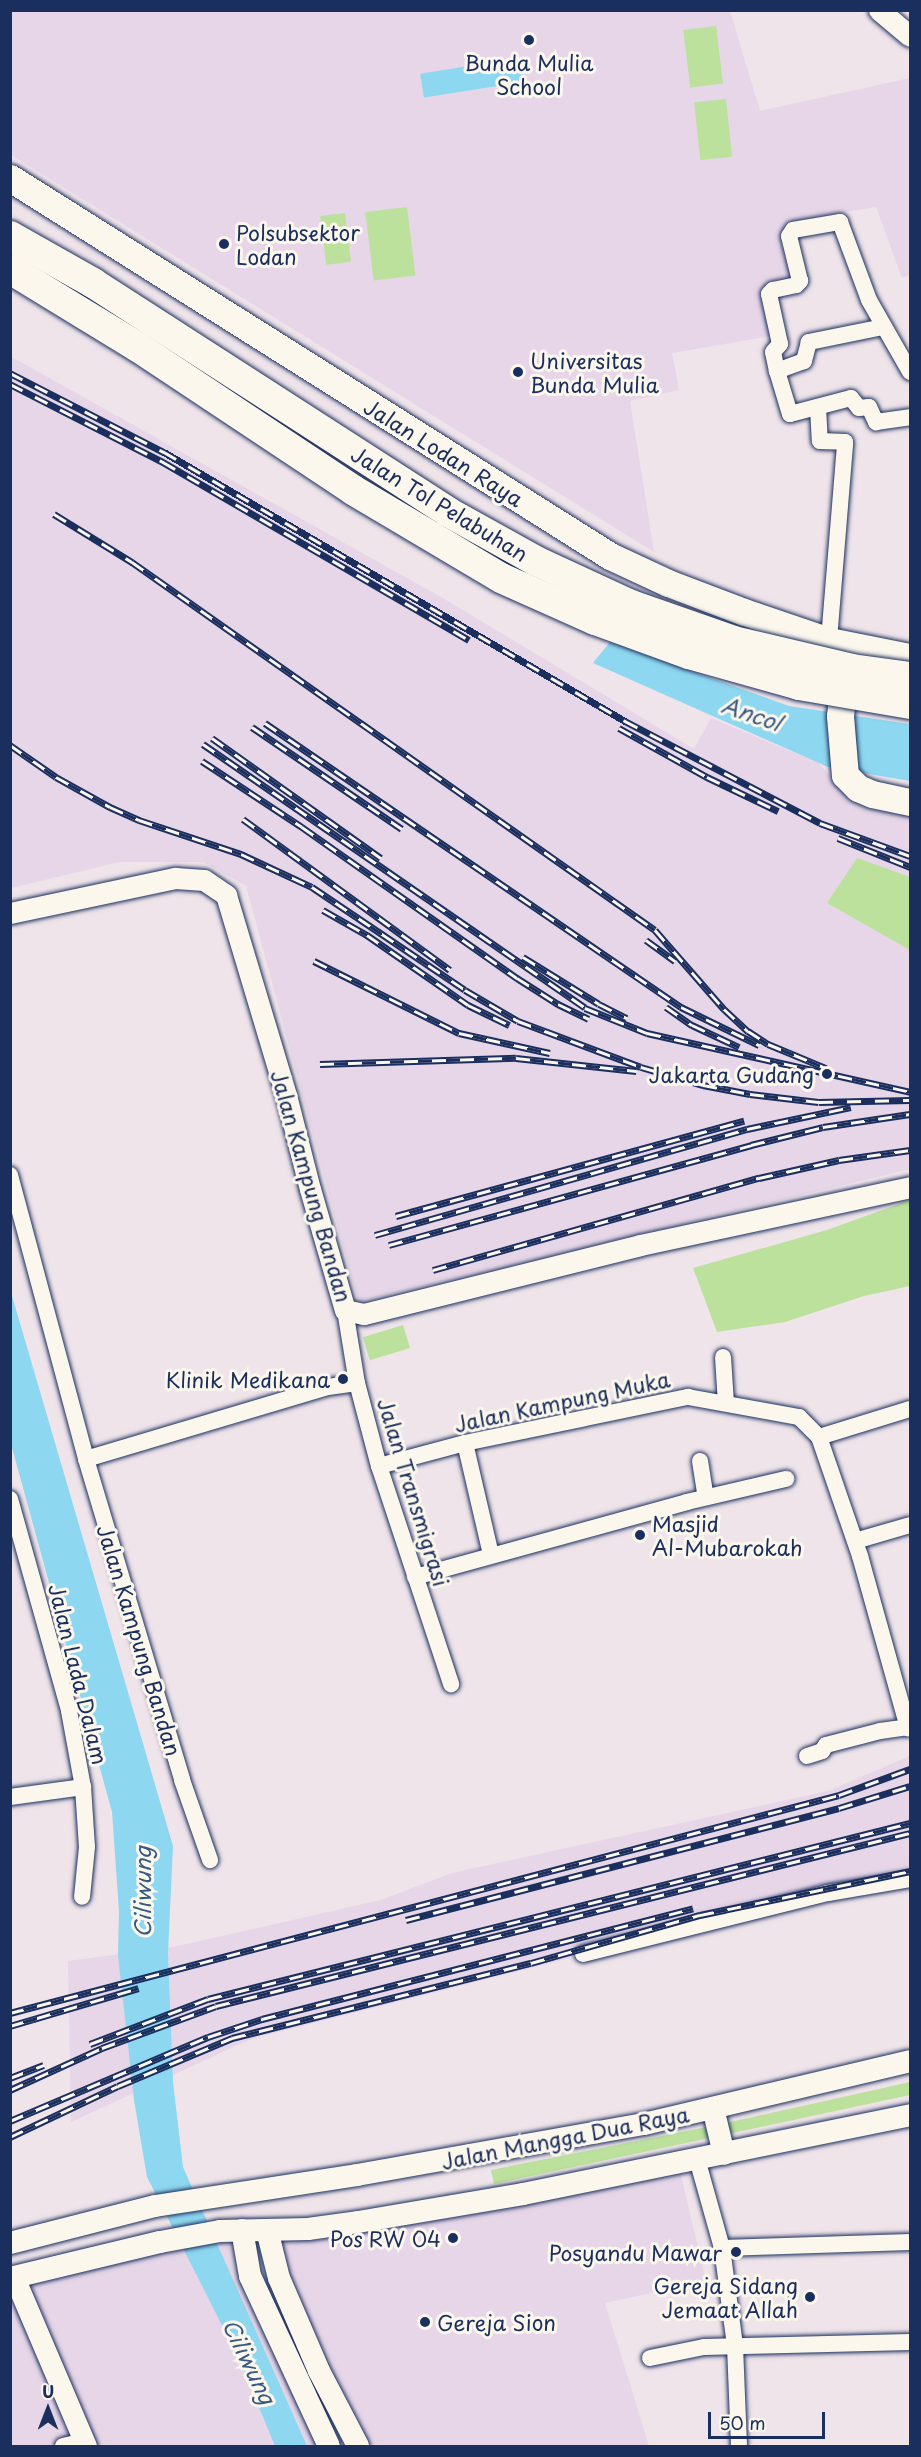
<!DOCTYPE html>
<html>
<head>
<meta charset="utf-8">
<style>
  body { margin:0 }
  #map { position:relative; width:921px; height:2457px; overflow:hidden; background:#efe4ea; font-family:"Playpen Sans",sans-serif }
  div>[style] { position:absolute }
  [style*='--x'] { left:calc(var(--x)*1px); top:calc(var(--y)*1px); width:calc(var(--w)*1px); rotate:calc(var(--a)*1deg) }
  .built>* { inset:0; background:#e6d6e8 }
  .green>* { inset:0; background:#bbe19c; transform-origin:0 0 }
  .water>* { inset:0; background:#8ed7f0; transform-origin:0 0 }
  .roads { filter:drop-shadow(0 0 2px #1b2f5e) drop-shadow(0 0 2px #1b2f5e) }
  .minor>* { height:16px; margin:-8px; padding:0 8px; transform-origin:8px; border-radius:8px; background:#fbf7ec }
  .tertiary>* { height:21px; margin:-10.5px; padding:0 10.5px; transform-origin:10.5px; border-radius:10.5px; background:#fbf7ec }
  .secondary>* { height:22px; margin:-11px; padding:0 11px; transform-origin:11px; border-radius:11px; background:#fbf7ec }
  .trunk>* { height:27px; margin:-13.5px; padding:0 13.5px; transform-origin:13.5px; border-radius:13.5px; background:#fbf7ec }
  .rail>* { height:7px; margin-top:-3.5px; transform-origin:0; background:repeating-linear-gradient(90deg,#fbf7ec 0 14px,#1b2f5e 0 28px); box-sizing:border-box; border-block:2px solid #1b2f5e }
  .bridges { filter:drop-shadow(0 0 2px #1b2f5e) drop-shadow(0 0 2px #1b2f5e) }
  .motorway-bridge>* { height:30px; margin:-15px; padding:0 15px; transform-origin:15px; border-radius:15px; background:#fbf7ec }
  .dots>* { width:16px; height:16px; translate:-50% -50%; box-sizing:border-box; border:3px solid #fbf7ec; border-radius:50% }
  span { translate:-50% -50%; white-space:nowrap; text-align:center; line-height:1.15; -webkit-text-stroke:6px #fbf7ec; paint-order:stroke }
  .poi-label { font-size:21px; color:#1b2f5e }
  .left { translate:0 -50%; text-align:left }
  .right { translate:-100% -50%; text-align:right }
  .street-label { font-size:21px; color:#1b2f5e }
  .water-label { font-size:22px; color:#385982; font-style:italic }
  .frame { position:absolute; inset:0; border:12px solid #1b2f5e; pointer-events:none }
  .north { position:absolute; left:18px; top:2379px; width:60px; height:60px; -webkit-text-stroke:4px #fbf7ec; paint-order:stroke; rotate:0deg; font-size:16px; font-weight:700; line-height:24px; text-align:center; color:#1b2f5e }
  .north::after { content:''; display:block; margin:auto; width:21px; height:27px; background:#1b2f5e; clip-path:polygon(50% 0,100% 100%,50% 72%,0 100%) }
  .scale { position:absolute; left:708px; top:2412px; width:117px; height:27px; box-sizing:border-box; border:3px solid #1b2f5e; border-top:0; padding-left:8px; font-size:18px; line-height:21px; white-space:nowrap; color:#1b2f5e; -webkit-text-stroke:4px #fbf7ec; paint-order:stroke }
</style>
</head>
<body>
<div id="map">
  <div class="built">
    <div style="clip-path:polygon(10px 11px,730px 11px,760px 111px,910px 78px,910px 275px,902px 278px,876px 207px,787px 222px,799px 275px,765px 284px,777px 335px,672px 353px,679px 390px,630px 401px,654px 552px,11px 155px)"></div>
    <div style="clip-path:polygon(10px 356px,441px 597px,694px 749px,711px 718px,819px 763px,846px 796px,910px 809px,910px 1169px,358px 1302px,246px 886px,203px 862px,120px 862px,11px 888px)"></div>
    <div style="clip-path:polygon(910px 1756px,910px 1876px,692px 1927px,251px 2039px,71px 2122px,68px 1961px,173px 1947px,381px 1900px,452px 1873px,828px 1791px)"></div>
    <div style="clip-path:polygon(678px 2163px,706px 2281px,605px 2303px,649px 2446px,362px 2446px,267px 2230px)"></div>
    <div style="clip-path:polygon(242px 2230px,329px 2446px,11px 2446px,11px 2278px)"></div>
  </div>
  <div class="green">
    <div style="left:716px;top:26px;width:58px;height:33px;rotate:83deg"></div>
    <div style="left:726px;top:99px;width:58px;height:32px;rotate:84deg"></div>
    <div style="left:407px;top:207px;width:69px;height:42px;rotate:83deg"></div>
    <div style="left:345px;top:213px;width:49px;height:25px;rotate:83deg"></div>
    <div style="clip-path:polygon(857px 858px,910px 877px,910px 950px,827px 903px)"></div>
    <div style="clip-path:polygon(910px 1200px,910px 1286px,864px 1296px,785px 1322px,717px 1332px,693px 1268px,827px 1230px)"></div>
    <div style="left:403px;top:1325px;width:24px;height:42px;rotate:73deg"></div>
    <div style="clip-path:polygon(910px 2082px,910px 2095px,494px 2184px,491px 2170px,717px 2125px)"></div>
  </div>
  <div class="water">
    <div style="left:520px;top:58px;width:24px;height:101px;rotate:81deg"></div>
    <div style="clip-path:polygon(610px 642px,789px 706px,910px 724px,910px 781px,828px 767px,593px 663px)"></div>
    <div style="clip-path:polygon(10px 1289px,173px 1846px,168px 1953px,173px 2082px,183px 2167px,307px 2446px,275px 2446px,239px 2359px,147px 2177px,134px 2100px,118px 1955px,119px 1911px,112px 1812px,11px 1444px)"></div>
  </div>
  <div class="roads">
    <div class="minor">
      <div style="--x:883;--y:327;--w:76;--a:168.5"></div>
      <div style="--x:809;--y:342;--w:20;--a:105"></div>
      <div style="--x:804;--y:361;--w:29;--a:160"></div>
      <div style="--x:777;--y:371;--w:45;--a:73.2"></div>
      <div style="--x:790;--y:414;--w:63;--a:-14.7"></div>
      <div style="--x:851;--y:398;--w:13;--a:51"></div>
      <div style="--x:859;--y:408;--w:10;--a:-6"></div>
      <div style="--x:869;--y:407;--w:17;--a:65"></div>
      <div style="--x:876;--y:422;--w:34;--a:-8"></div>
      <div style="--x:777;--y:371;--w:19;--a:-102"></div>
      <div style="--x:773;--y:352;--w:11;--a:-49"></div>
      <div style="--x:780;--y:344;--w:51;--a:-102.4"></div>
      <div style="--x:769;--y:294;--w:6;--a:-45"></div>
      <div style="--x:773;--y:290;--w:24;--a:-12"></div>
      <div style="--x:796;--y:285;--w:6;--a:-45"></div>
      <div style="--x:800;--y:281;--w:46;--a:-103.7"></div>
      <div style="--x:789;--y:236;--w:7;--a:-56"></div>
      <div style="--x:793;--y:230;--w:48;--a:-9.7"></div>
      <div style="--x:840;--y:222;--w:83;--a:69.6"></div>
      <div style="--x:869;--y:300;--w:83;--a:60.3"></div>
      <div style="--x:818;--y:407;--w:34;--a:87"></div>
      <div style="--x:820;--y:441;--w:25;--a:2"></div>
      <div style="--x:845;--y:442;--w:3;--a:90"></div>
      <div style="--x:845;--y:445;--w:197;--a:94.7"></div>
      <div style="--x:10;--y:1175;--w:294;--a:75"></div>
      <div style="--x:86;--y:1459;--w:335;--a:73.3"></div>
      <div style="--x:182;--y:1780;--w:85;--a:70.7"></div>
      <div style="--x:345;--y:1310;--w:74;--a:80.7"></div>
      <div style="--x:357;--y:1383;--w:86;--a:75.2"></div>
      <div style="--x:379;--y:1466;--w:230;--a:71.7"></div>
      <div style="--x:723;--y:1357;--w:46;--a:86.3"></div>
      <div style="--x:819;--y:1437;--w:95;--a:-17.1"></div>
      <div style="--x:465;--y:1443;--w:115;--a:76.9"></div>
      <div style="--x:86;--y:1459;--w:252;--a:-16.6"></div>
      <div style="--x:328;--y:1387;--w:29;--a:-8"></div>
      <div style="--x:700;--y:1461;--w:36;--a:81"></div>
      <div style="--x:379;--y:1466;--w:89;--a:-15"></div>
      <div style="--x:465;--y:1443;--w:228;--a:-11.7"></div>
      <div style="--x:688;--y:1397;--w:113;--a:10.2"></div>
      <div style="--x:799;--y:1417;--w:28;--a:45"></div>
      <div style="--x:819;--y:1437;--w:126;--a:71"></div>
      <div style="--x:860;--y:1556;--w:179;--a:74.4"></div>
      <div style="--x:10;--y:1499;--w:220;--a:74.4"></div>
      <div style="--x:69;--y:1711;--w:77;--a:79.6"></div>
      <div style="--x:83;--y:1787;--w:60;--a:86.2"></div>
      <div style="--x:87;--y:1847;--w:50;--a:95.7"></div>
      <div style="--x:855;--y:1541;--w:57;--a:-16.2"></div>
      <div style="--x:415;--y:1577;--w:282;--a:-15.4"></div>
      <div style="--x:687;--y:1502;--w:102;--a:-13.1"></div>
      <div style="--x:807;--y:1756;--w:16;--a:-18"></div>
      <div style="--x:822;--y:1751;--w:7;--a:-56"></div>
      <div style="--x:826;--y:1745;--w:56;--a:-14.5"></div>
      <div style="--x:880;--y:1731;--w:30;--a:-8"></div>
      <div style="--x:10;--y:1797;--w:74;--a:-7.8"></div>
      <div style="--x:583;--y:1954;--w:252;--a:-14"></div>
      <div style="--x:828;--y:1893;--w:83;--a:-9.7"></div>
      <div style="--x:697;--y:2159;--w:92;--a:74.3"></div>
      <div style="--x:722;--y:2248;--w:99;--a:82.4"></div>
      <div style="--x:735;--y:2346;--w:100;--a:87.7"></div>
      <div style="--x:722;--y:2248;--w:188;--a:-1.8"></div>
      <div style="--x:650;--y:2358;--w:55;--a:-11.5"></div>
      <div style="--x:704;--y:2347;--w:206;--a:-1.4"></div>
      <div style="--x:63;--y:2446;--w:22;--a:-13"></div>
    </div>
    <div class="tertiary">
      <div style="--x:879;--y:10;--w:40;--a:40"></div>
      <div style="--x:10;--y:913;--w:169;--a:-12"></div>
      <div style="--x:175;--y:878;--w:29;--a:4"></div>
      <div style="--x:204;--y:880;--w:27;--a:34"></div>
      <div style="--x:226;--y:895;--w:209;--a:73.3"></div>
      <div style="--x:286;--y:1095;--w:97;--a:75.7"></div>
      <div style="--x:310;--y:1189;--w:126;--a:73.9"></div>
      <div style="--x:345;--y:1310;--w:19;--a:12"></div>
      <div style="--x:364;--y:1314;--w:284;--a:-14"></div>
      <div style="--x:640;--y:1245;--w:276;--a:-12.1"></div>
      <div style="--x:14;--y:2277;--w:184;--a:66.9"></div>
    </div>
    <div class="secondary">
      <div style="--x:713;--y:2108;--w:47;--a:76.6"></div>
      <div style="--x:242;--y:2230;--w:47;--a:80.1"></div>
      <div style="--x:250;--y:2276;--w:187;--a:65.1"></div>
      <div style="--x:267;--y:2230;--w:49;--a:76"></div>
      <div style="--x:279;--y:2278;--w:101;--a:66.7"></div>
      <div style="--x:319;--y:2371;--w:85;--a:62.5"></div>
      <div style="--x:10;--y:2243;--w:150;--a:-14.3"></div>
      <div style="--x:155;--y:2206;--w:204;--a:-8.7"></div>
      <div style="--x:357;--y:2175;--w:291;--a:-10.1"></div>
      <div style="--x:644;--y:2124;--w:273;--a:-13.3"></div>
      <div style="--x:10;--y:2278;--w:154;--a:-13.5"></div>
      <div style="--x:160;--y:2242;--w:61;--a:-10.4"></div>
      <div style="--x:220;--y:2231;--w:88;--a:-1.3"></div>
      <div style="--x:308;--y:2229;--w:50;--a:-8"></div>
      <div style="--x:358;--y:2222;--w:167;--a:-9.6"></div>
      <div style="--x:523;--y:2194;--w:395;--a:-11.5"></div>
    </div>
    <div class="trunk">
      <div style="--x:10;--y:178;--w:709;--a:32.21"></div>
      <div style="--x:610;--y:556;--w:64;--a:25"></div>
      <div style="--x:668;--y:583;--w:81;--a:20.9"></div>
      <div style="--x:744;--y:612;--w:90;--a:18.8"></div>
      <div style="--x:829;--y:641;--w:83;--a:11.2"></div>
      <div style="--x:845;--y:670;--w:46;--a:96.2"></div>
      <div style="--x:840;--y:716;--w:59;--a:85.2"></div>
      <div style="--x:845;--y:775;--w:18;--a:45"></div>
      <div style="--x:858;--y:788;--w:15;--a:23"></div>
      <div style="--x:872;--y:794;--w:39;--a:12"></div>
    </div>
  </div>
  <div class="rail">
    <div style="--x:10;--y:373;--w:173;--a:27.2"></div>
    <div style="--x:164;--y:452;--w:534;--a:30.26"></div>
    <div style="--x:625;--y:721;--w:220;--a:27.6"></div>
    <div style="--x:820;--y:823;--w:96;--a:20.1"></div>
    <div style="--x:10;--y:384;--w:172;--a:27"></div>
    <div style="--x:163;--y:462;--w:354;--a:30.2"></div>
    <div style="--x:54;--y:514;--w:92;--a:31.6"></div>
    <div style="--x:132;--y:562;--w:639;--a:35.13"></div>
    <div style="--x:655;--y:930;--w:105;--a:48.9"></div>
    <div style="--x:724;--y:1009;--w:33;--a:43"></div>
    <div style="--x:748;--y:1031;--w:24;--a:33"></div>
    <div style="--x:768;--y:1044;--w:63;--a:22.5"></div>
    <div style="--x:265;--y:723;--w:504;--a:34.32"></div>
    <div style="--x:681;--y:1007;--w:87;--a:26"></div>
    <div style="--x:252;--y:727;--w:181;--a:34.2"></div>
    <div style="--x:619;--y:728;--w:101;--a:29.1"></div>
    <div style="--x:707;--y:777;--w:79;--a:25.6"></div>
    <div style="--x:212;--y:738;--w:207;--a:35.4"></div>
    <div style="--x:203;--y:744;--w:464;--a:34.6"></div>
    <div style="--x:585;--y:1008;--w:67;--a:22"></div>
    <div style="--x:647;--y:1033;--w:270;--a:12.6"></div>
    <div style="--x:10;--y:745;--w:56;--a:34.8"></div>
    <div style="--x:56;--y:777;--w:62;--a:29.1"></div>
    <div style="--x:110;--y:807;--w:32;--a:24"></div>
    <div style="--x:139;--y:820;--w:108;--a:18.4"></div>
    <div style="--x:241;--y:854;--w:78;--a:24.9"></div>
    <div style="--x:312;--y:887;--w:184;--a:33.9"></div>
    <div style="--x:465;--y:990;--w:61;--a:30.3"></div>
    <div style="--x:518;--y:1021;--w:131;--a:20.5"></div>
    <div style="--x:641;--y:1067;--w:65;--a:16.2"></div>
    <div style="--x:703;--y:1085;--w:48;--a:10.8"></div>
    <div style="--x:750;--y:1094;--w:69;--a:6.6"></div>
    <div style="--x:819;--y:1102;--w:91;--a:-1.3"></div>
    <div style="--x:202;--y:761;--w:120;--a:33.4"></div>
    <div style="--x:302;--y:827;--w:263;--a:35.1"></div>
    <div style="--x:517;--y:978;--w:49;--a:32.4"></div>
    <div style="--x:558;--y:1004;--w:34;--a:26"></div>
    <div style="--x:243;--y:819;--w:256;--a:36.1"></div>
    <div style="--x:838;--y:838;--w:78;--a:21.9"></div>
    <div style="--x:323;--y:910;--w:51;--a:29.6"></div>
    <div style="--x:367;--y:935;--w:123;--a:34.7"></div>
    <div style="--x:468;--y:1005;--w:46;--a:26"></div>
    <div style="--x:646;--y:940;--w:36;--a:36"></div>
    <div style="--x:523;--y:957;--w:89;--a:31.7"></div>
    <div style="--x:599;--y:1004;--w:31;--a:27"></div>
    <div style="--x:314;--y:961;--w:162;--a:26.4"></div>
    <div style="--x:459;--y:1033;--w:93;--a:12.4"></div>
    <div style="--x:666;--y:1007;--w:32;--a:35"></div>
    <div style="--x:692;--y:1025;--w:52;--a:25.1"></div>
    <div style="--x:320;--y:1064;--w:196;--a:-1.8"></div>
    <div style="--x:516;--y:1058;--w:121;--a:6.2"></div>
    <div style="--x:396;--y:1216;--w:361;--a:-15.3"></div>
    <div style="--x:375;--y:1235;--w:387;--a:-15.9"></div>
    <div style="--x:747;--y:1129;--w:106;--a:-11.9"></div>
    <div style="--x:389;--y:1245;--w:376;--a:-15.4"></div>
    <div style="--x:751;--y:1145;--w:74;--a:-14"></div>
    <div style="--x:823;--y:1127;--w:88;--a:-8.5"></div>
    <div style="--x:433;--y:1270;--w:339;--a:-15.8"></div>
    <div style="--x:759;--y:1178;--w:82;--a:-12.7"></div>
    <div style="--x:839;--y:1160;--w:72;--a:-8"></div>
    <div style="--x:406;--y:1920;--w:447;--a:-14.5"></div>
    <div style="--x:839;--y:1808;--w:74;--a:-17.2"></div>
    <div style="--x:10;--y:2013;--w:857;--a:-14.73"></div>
    <div style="--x:839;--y:1795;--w:76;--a:-20.1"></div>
    <div style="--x:10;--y:2026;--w:134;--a:-16.4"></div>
    <div style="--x:90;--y:2044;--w:126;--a:-20.9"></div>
    <div style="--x:208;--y:1999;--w:724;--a:-14.07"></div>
    <div style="--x:10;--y:2078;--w:36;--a:-21"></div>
    <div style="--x:10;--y:2090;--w:101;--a:-24.5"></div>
    <div style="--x:102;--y:2048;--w:121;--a:-20.2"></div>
    <div style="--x:216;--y:2006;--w:715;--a:-14"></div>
    <div style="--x:10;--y:2121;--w:215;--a:-23"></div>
    <div style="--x:208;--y:2037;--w:57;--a:-18.4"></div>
    <div style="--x:262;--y:2019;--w:445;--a:-14.4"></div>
    <div style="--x:10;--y:2137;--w:119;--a:-25.3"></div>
    <div style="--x:118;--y:2086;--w:124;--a:-22.8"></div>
    <div style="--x:232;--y:2038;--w:308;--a:-14.1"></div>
    <div style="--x:531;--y:1963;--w:176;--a:-15.9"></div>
    <div style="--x:700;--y:1915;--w:215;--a:-11.8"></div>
  </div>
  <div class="bridges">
    <div class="motorway-bridge">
      <div style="--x:10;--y:236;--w:95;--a:29.5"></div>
      <div style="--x:93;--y:283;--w:422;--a:32.8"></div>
      <div style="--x:448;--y:512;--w:101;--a:29.1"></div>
      <div style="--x:536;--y:561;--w:105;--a:24.9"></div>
      <div style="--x:631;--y:605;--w:109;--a:19.3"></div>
      <div style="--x:734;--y:641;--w:121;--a:13.3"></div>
      <div style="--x:852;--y:669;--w:59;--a:7.9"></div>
      <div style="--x:10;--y:269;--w:150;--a:31.4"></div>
      <div style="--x:138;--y:347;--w:258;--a:33.6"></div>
      <div style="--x:353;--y:490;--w:172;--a:30.7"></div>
      <div style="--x:501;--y:578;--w:103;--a:24.1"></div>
      <div style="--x:595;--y:620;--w:100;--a:19.9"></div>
      <div style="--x:689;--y:654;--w:114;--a:15.7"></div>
      <div style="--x:799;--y:685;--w:113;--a:9.7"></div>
    </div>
  </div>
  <div class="dots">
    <div style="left:529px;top:40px;background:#1b2f5e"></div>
    <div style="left:224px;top:244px;background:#1b2f5e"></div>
    <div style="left:518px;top:372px;background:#1b2f5e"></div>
    <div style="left:827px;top:1074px;background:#1b2f5e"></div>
    <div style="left:343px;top:1379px;background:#1b2f5e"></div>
    <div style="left:640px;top:1535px;background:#1b2f5e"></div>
    <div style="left:453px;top:2238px;background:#1b2f5e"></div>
    <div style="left:736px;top:2252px;background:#1b2f5e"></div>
    <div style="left:810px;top:2297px;background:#1b2f5e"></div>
    <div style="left:425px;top:2322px;background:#1b2f5e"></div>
  </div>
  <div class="poi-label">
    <span style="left:529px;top:74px">Bunda Mulia<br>School</span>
    <span class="left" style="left:236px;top:244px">Polsubsektor<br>Lodan</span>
    <span class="left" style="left:530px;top:372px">Universitas<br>Bunda Mulia</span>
    <span class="right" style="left:814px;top:1074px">Jakarta Gudang</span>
    <span class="right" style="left:330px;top:1379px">Klinik Medikana</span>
    <span class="left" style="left:652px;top:1535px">Masjid<br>Al-Mubarokah</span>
    <span class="right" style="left:441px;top:2238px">Pos RW 04</span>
    <span class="right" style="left:722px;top:2252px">Posyandu Mawar</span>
    <span class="right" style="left:798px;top:2297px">Gereja Sidang<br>Jemaat Allah</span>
    <span class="left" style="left:437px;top:2322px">Gereja Sion</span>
  </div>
  <div class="street-label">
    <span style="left:444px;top:452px;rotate:32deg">Jalan Lodan Raya</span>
    <span style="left:440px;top:503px;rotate:31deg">Jalan Tol Pelabuhan</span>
    <span style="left:312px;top:1186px;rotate:74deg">Jalan Kampung Bandan</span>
    <span style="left:562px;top:1401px;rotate:-12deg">Jalan Kampung Muka</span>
    <span style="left:414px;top:1492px;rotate:73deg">Jalan Transmigrasi</span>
    <span style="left:140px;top:1640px;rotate:73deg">Jalan Kampung Bandan</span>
    <span style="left:79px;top:1674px;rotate:76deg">Jalan Lada Dalam</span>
    <span style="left:565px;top:2137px;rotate:-11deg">Jalan Mangga Dua Raya</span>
  </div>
  <div class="water-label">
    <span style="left:752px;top:713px;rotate:19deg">Ancol</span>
    <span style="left:142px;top:1892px;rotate:-90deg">Ciliwung</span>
    <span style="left:250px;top:2361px;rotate:64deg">Ciliwung</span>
  </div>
  <div class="frame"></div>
  <div class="north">U</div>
  <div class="scale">50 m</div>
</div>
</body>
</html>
